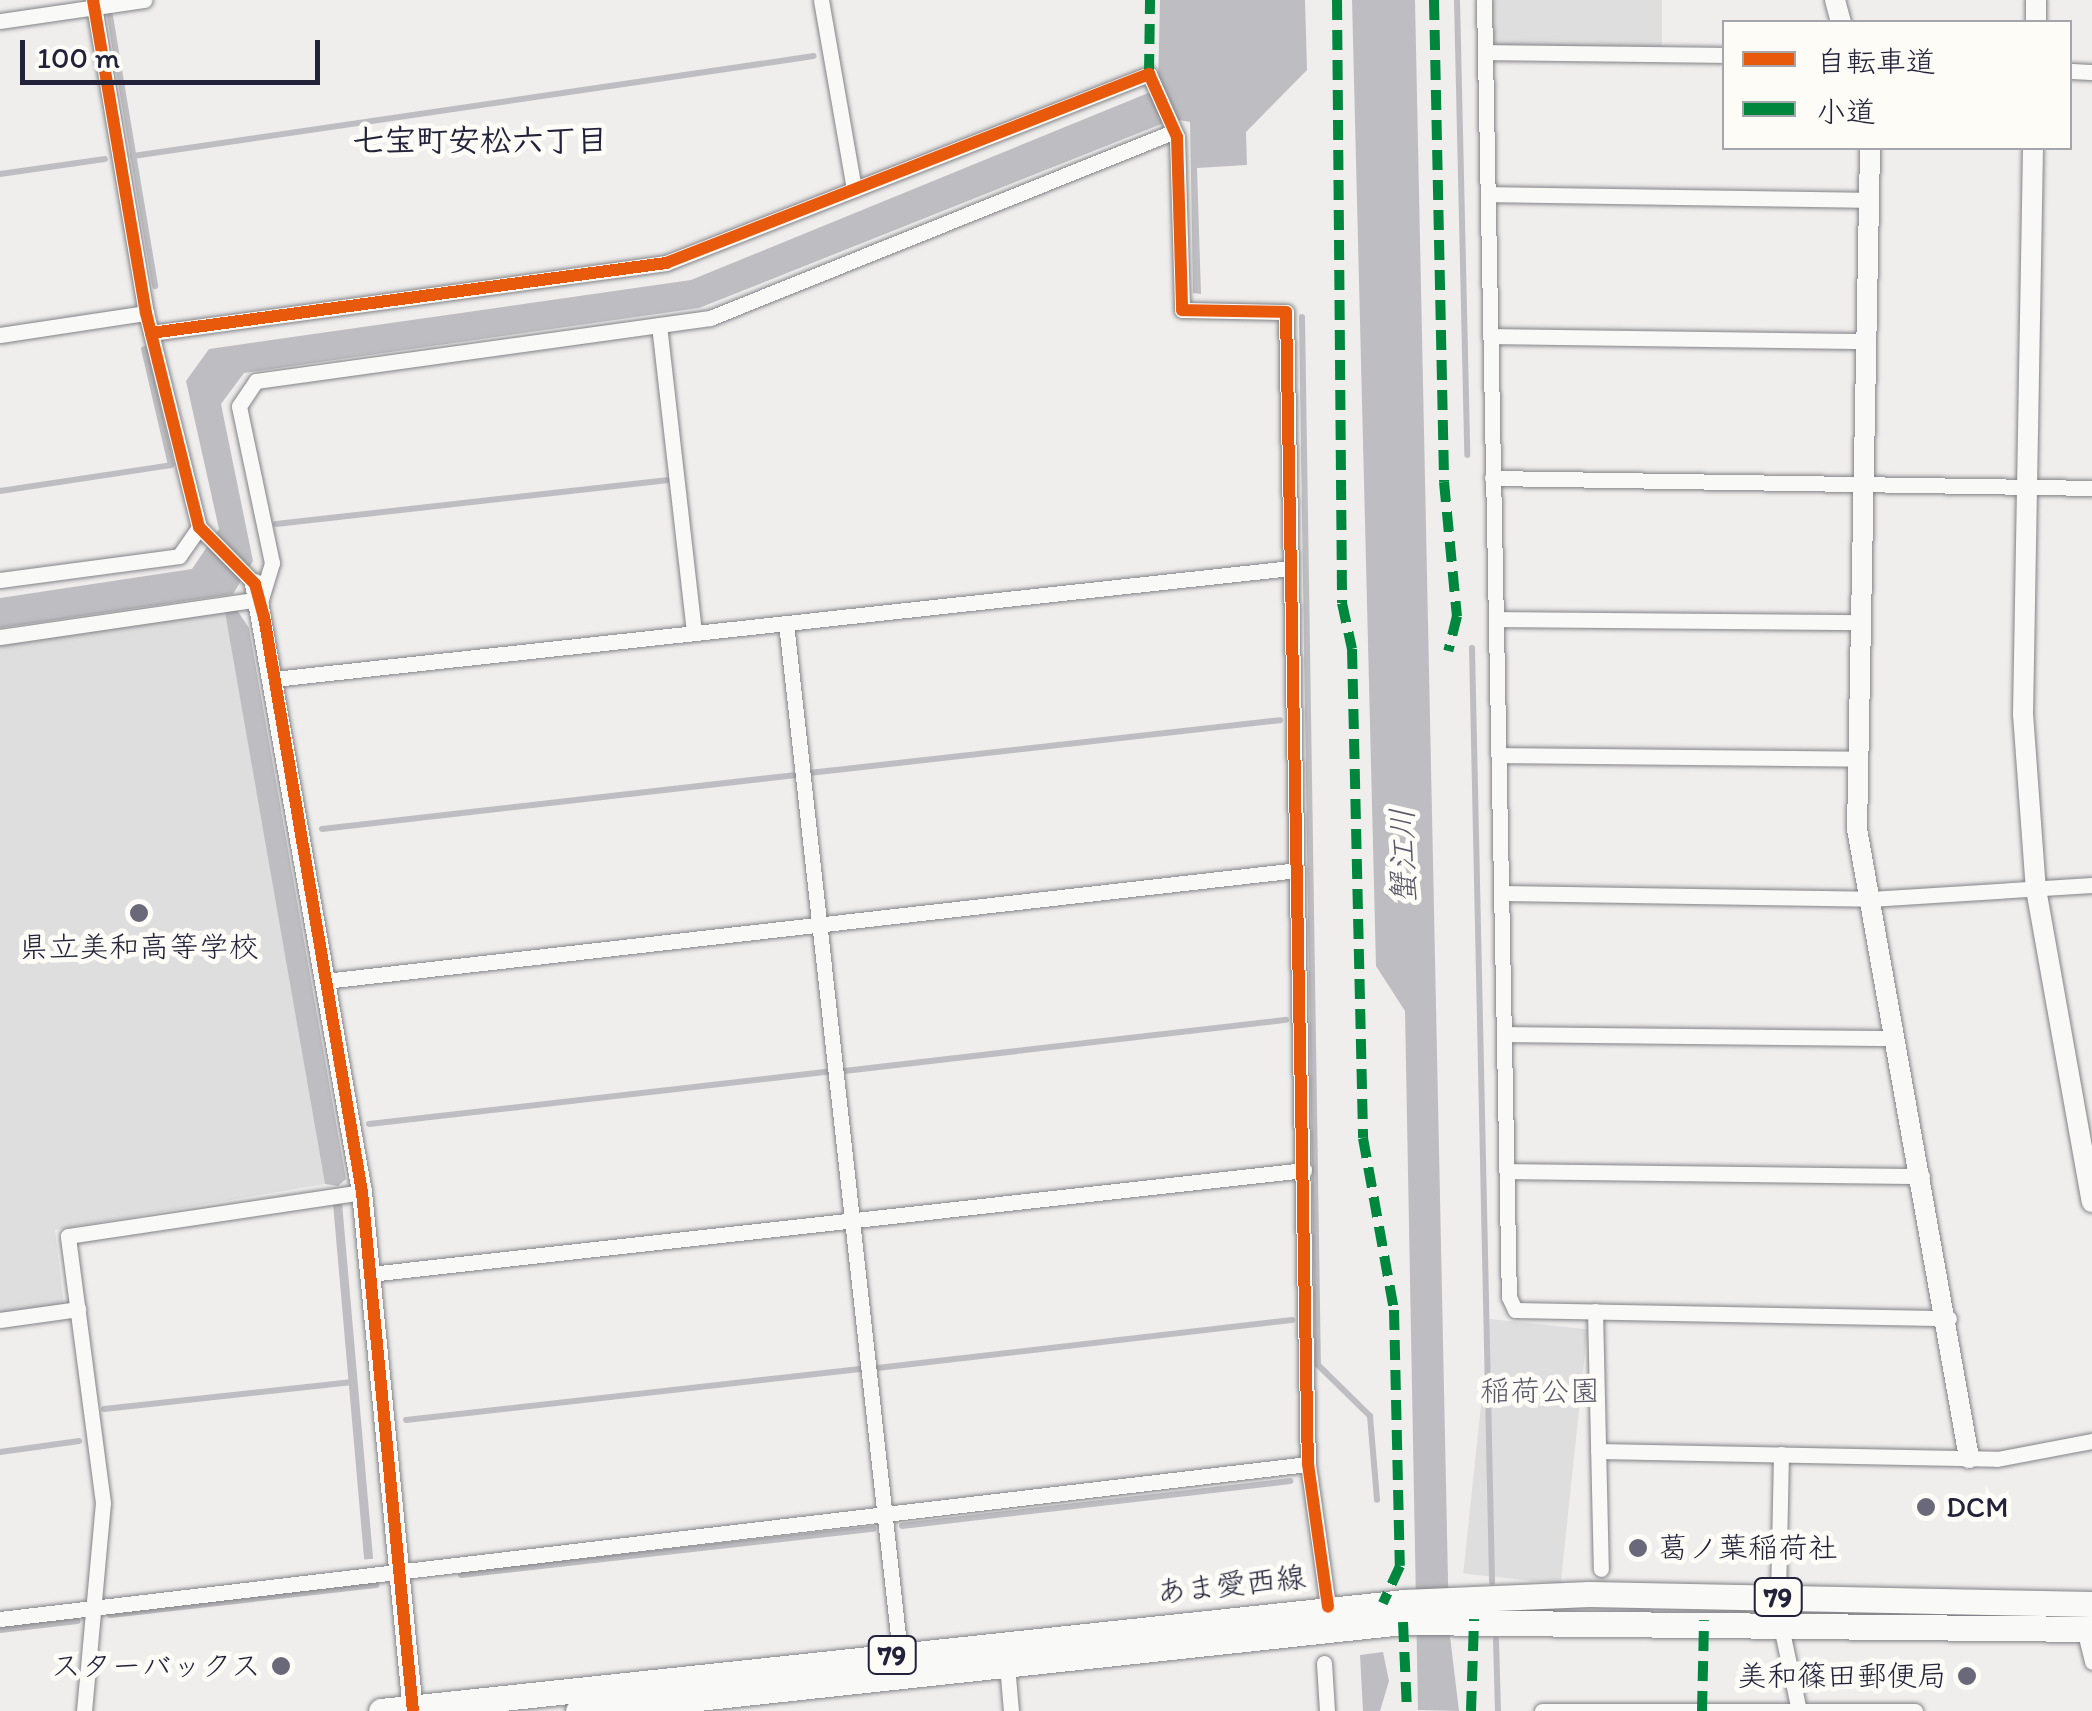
<!DOCTYPE html>
<html>
<head>
<meta charset="utf-8">
<style>
  body { margin:0 }
  #map { position:relative; width:2092px; height:1711px; overflow:hidden; background:#efeeed; font-family:Itim,"Klee One",sans-serif }
  div>[style] { position:absolute }
  [style*='--x'] { left:calc(var(--x)*1px); top:calc(var(--y)*1px); width:calc(var(--w)*1px); rotate:calc(var(--a)*1deg) }
  .built>* { inset:0; background:#dfdede; transform-origin:0 0 }
  .water>* { inset:0; background:#bebec2; transform-origin:0 0 }
  .stream>* { height:6px; margin:-3px; padding:0 3px; transform-origin:3px; border-radius:3px; background:#bebec2 }
  .roads { filter:drop-shadow(0 0 2px #838287) drop-shadow(0 0 2px #838287) }
  .minor>* { height:15px; margin:-7.5px; padding:0 7.5px; transform-origin:7.5px; border-radius:7.5px; background:#f9f9f7 }
  .tertiary>* { height:20px; margin:-10px; padding:0 10px; transform-origin:10px; border-radius:10px; background:#f9f9f7 }
  .primary>* { height:25px; margin:-12.5px; padding:0 12.5px; transform-origin:12.5px; border-radius:12.5px; background:#f9f9f7 }
  .quiet>* { height:10px; margin-top:-5px; transform-origin:0; background:repeating-linear-gradient(90deg,#00873e 0 20px,transparent 0 30px) }
  .cycleway>* { height:12px; margin:-6px; padding:0 6px; transform-origin:6px; border-radius:6px; background:#e8590c }
  .dots>* { width:28px; height:28px; translate:-50% -50%; box-sizing:border-box; border:5px solid #fdfcf7; border-radius:50% }
  span { translate:-50% -50%; white-space:nowrap; text-align:center; line-height:1.15; -webkit-text-stroke:10px #fdfcf7; paint-order:stroke }
  .shield-label span { padding:2px 8px; background:#fdfcf7; border:2px solid; border-radius:8px; -webkit-text-stroke-width:0 }
  .shield-label { font-size:28px; color:#22223b; font-weight:700 }
  .poi-label { font-size:30px; color:#22223b }
  .left { translate:0 -50%; text-align:left }
  .right { translate:-100% -50%; text-align:right }
  .park-label { font-size:30px; color:#575768 }
  .street-label { font-size:30px; color:#22223b }
  .neighbourhood-label { font-size:32px; color:#22223b; font-weight:700 }
  .water-label { font-size:32px; color:#58586a; font-style:italic }
  .legend { position:absolute; left:1722px; top:20px; width:350px; height:130px; box-sizing:border-box; background:#fdfcf7; border:2px solid #a5a5ac; margin:0; padding:12px 18px; list-style:none; font-size:30px; color:#22223b }
  .legend li { display:flex; align-items:center; gap:20px; height:50px }
  .legend b { width:50px; border:2px solid #a5a5ac }
  .scale { position:absolute; left:20px; top:40px; width:300px; height:45px; box-sizing:border-box; border:5px solid #22223b; border-top:0; padding-left:12px; font-size:30px; line-height:35px; white-space:nowrap; color:#22223b; -webkit-text-stroke:8px #fdfcf7; paint-order:stroke }
</style>
</head>
<body>
<div id="map">
  <div class="built">
    <div style="left:1493px;top:0;width:169px;height:46px"></div>
    <div style="clip-path:polygon(225px 610px,325px 1184px,55px 1230px,64px 1305px,0 1314px,0 643px)"></div>
    <div style="left:1490px;top:1319px;width:98px;height:256px;rotate:6deg"></div>
  </div>
  <div class="water">
    <div style="clip-path:polygon(1160px 0,1305px 0,1307px 70px,1246px 132px,1247px 165px,1197px 168px,1201px 294px,1248px 300px,1193px 293px,1190px 122px,1174px 119px,699px 308px,244px 373px,221px 404px,253px 561px,233px 594px,0 628px,0 598px,192px 569px,219px 529px,186px 381px,209px 349px,691px 280px,1158px 89px)"></div>
    <div style="clip-path:polygon(1352px 0,1415px 0,1449px 1628px,1459px 1711px,1418px 1710px,1405px 1011px,1376px 966px)"></div>
    <div style="clip-path:polygon(237px 610px,249px 628px,346px 1179px,338px 1186px,325px 1184px,225px 612px)"></div>
    <div style="left:342px;top:1203px;width:357px;height:9px;rotate:85deg"></div>
    <div style="clip-path:polygon(1383px 1652px,1389px 1681px,1380px 1711px,1363px 1711px,1360px 1655px)"></div>
  </div>
  <div class="stream">
    <div style="--x:1457;--y:0;--w:455;--a:88.7"></div>
    <div style="--x:110;--y:16;--w:274;--a:80.5"></div>
    <div style="--x:133;--y:156;--w:688;--a:-8.35"></div>
    <div style="--x:0;--y:174;--w:106;--a:-8.1"></div>
    <div style="--x:1302;--y:317;--w:1048;--a:89.13"></div>
    <div style="--x:1318;--y:1365;--w:73;--a:44.4"></div>
    <div style="--x:1370;--y:1416;--w:84;--a:85.2"></div>
    <div style="--x:0;--y:491;--w:173;--a:-8.6"></div>
    <div style="--x:171;--y:465;--w:119;--a:-103.1"></div>
    <div style="--x:276;--y:524;--w:393;--a:-6.4"></div>
    <div style="--x:1472;--y:648;--w:934;--a:88.77"></div>
    <div style="--x:809;--y:773;--w:474;--a:-6.4"></div>
    <div style="--x:322;--y:829;--w:475;--a:-6.5"></div>
    <div style="--x:844;--y:1071;--w:445;--a:-6.6"></div>
    <div style="--x:369;--y:1124;--w:461;--a:-6.5"></div>
    <div style="--x:877;--y:1368;--w:418;--a:-6.6"></div>
    <div style="--x:104;--y:1409;--w:250;--a:-6.2"></div>
    <div style="--x:406;--y:1420;--w:457;--a:-6.4"></div>
    <div style="--x:0;--y:1452;--w:80;--a:-7.9"></div>
    <div style="--x:902;--y:1526;--w:391;--a:-6.6"></div>
    <div style="--x:461;--y:1575;--w:415;--a:-6.4"></div>
    <div style="--x:110;--y:1615;--w:268;--a:-6.4"></div>
    <div style="--x:0;--y:1630;--w:78;--a:-6.7"></div>
    <div style="--x:1496;--y:1640;--w:71;--a:88.4"></div>
  </div>
  <div class="roads">
    <div class="minor">
      <div style="--x:93;--y:0;--w:317;--a:80.4"></div>
      <div style="--x:146;--y:313;--w:220;--a:76.1"></div>
      <div style="--x:199;--y:527;--w:80;--a:45.5"></div>
      <div style="--x:821;--y:0;--w:192;--a:80.1"></div>
      <div style="--x:1484;--y:0;--w:1297;--a:88.9"></div>
      <div style="--x:1509;--y:1297;--w:14;--a:65"></div>
      <div style="--x:1515;--y:1310;--w:434;--a:1.1"></div>
      <div style="--x:0;--y:21;--w:146;--a:-8.3"></div>
      <div style="--x:1485;--y:52;--w:239;--a:0.7"></div>
      <div style="--x:2070;--y:71;--w:22;--a:3"></div>
      <div style="--x:1488;--y:194;--w:382;--a:0.9"></div>
      <div style="--x:659;--y:325;--w:310;--a:83.5"></div>
      <div style="--x:151;--y:333;--w:520;--a:-7.74"></div>
      <div style="--x:666;--y:263;--w:519;--a:-21.37"></div>
      <div style="--x:1149;--y:74;--w:69;--a:66"></div>
      <div style="--x:1177;--y:137;--w:173;--a:88.3"></div>
      <div style="--x:1182;--y:310;--w:104;--a:1.1"></div>
      <div style="--x:1286;--y:312;--w:1152;--a:88.91"></div>
      <div style="--x:1308;--y:1464;--w:144;--a:82"></div>
      <div style="--x:0;--y:335;--w:148;--a:-8.6"></div>
      <div style="--x:1493;--y:336;--w:372;--a:0.8"></div>
      <div style="--x:1492;--y:478;--w:600;--a:0.95"></div>
      <div style="--x:0;--y:580;--w:181;--a:-7.6"></div>
      <div style="--x:179;--y:556;--w:35;--a:-55"></div>
      <div style="--x:1496;--y:619;--w:364;--a:0.5"></div>
      <div style="--x:786;--y:623;--w:1037;--a:83.69"></div>
      <div style="--x:0;--y:637;--w:264;--a:-8.3"></div>
      <div style="--x:261;--y:599;--w:38;--a:-73"></div>
      <div style="--x:272;--y:563;--w:160;--a:-101.9"></div>
      <div style="--x:239;--y:406;--w:30;--a:-56"></div>
      <div style="--x:256;--y:381;--w:458;--a:-7.9"></div>
      <div style="--x:710;--y:318;--w:499;--a:-21.9"></div>
      <div style="--x:274;--y:679;--w:1023;--a:-6.23"></div>
      <div style="--x:1499;--y:755;--w:359;--a:0.6"></div>
      <div style="--x:1502;--y:893;--w:368;--a:0.9"></div>
      <div style="--x:1870;--y:899;--w:222;--a:-3.6"></div>
      <div style="--x:325;--y:981;--w:978;--a:-6.51"></div>
      <div style="--x:1505;--y:1034;--w:390;--a:0.6"></div>
      <div style="--x:1507;--y:1171;--w:415;--a:0.7"></div>
      <div style="--x:370;--y:1274;--w:940;--a:-6.35"></div>
      <div style="--x:1595;--y:1311;--w:258;--a:88.7"></div>
      <div style="--x:0;--y:1320;--w:79;--a:-8"></div>
      <div style="--x:1598;--y:1451;--w:399;--a:1.1"></div>
      <div style="--x:1997;--y:1459;--w:97;--a:-10.7"></div>
      <div style="--x:1778;--y:1597;--w:143;--a:-88.8"></div>
      <div style="--x:0;--y:1619;--w:1317;--a:-6.76"></div>
      <div style="--x:1780;--y:1622;--w:91;--a:77.9"></div>
      <div style="--x:2084;--y:1629;--w:34;--a:76"></div>
      <div style="--x:1324;--y:1663;--w:48;--a:86.4"></div>
      <div style="--x:1007;--y:1665;--w:46;--a:85"></div>
      <div style="--x:84;--y:1711;--w:209;--a:-84.8"></div>
      <div style="--x:103;--y:1503;--w:269;--a:-97.5"></div>
      <div style="--x:68;--y:1236;--w:297;--a:-8.5"></div>
      <div style="--x:1542;--y:1711;--w:373;--a:0"></div>
    </div>
    <div class="tertiary">
      <div style="--x:1835;--y:0;--w:23;--a:75"></div>
      <div style="--x:2036;--y:22;--w:22;--a:-90"></div>
      <div style="--x:1870;--y:148;--w:681;--a:91.09"></div>
      <div style="--x:1857;--y:829;--w:639;--a:79.9"></div>
      <div style="--x:2033;--y:148;--w:566;--a:91.01"></div>
      <div style="--x:2023;--y:714;--w:175;--a:85.8"></div>
      <div style="--x:2036;--y:889;--w:318;--a:79.9"></div>
      <div style="--x:255;--y:584;--w:617;--a:80.02"></div>
      <div style="--x:362;--y:1192;--w:521;--a:84.39"></div>
    </div>
    <div class="primary">
      <div style="--x:381;--y:1711;--w:1029;--a:-6.08"></div>
      <div style="--x:1404;--y:1602;--w:185;--a:-2.5"></div>
      <div style="--x:1589;--y:1594;--w:503;--a:1.14"></div>
      <div style="--x:578;--y:1711;--w:830;--a:-6.16"></div>
      <div style="--x:1403;--y:1622;--w:689;--a:0.58"></div>
    </div>
  </div>
  <div class="quiet">
    <div style="--x:1337;--y:0;--w:603;--a:89.52"></div>
    <div style="--x:1342;--y:603;--w:47;--a:77.7"></div>
    <div style="--x:1352;--y:649;--w:489;--a:88.7"></div>
    <div style="--x:1363;--y:1138;--w:175;--a:79.8"></div>
    <div style="--x:1394;--y:1310;--w:256;--a:88.7"></div>
    <div style="--x:1400;--y:1566;--w:41;--a:114.7"></div>
    <div style="--x:1434;--y:0;--w:482;--a:88.8"></div>
    <div style="--x:1444;--y:482;--w:135;--a:84.5"></div>
    <div style="--x:1457;--y:616;--w:36;--a:104"></div>
    <div style="--x:1149;--y:74;--w:74;--a:-89.2"></div>
    <div style="--x:1403;--y:1622;--w:89;--a:87.4"></div>
    <div style="--x:1471;--y:1711;--w:92;--a:-88.1"></div>
    <div style="--x:1702;--y:1711;--w:91;--a:-88.7"></div>
  </div>
  <div class="cycleway">
    <div style="--x:93;--y:0;--w:317;--a:80.4"></div>
    <div style="--x:146;--y:313;--w:220;--a:76.1"></div>
    <div style="--x:199;--y:527;--w:80;--a:45.5"></div>
    <div style="--x:255;--y:584;--w:34;--a:75"></div>
    <div style="--x:264;--y:617;--w:583;--a:80.33"></div>
    <div style="--x:362;--y:1192;--w:521;--a:84.39"></div>
    <div style="--x:151;--y:333;--w:520;--a:-7.74"></div>
    <div style="--x:666;--y:263;--w:519;--a:-21.37"></div>
    <div style="--x:1149;--y:74;--w:69;--a:66"></div>
    <div style="--x:1177;--y:137;--w:173;--a:88.3"></div>
    <div style="--x:1182;--y:310;--w:104;--a:1.1"></div>
    <div style="--x:1286;--y:312;--w:1152;--a:88.91"></div>
    <div style="--x:1308;--y:1464;--w:144;--a:82"></div>
  </div>
  <div class="dots">
    <div style="left:139px;top:913px;background:#6a6979"></div>
    <div style="left:1926px;top:1507px;background:#6a6979"></div>
    <div style="left:1638px;top:1548px;background:#6a6979"></div>
    <div style="left:281px;top:1666px;background:#6a6979"></div>
    <div style="left:1967px;top:1676px;background:#6a6979"></div>
  </div>
  <div class="shield-label">
    <span style="left:1778px;top:1597px">79</span>
    <span style="left:892px;top:1655px">79</span>
  </div>
  <div class="poi-label">
    <span style="left:139px;top:947px">県立美和高等学校</span>
    <span class="left" style="left:1946px;top:1507px">DCM</span>
    <span class="left" style="left:1658px;top:1548px">葛ノ葉稲荷社</span>
    <span class="right" style="left:261px;top:1666px">スターバックス</span>
    <span class="right" style="left:1947px;top:1676px">美和篠田郵便局</span>
  </div>
  <div class="park-label">
    <span style="left:1540px;top:1391px">稲荷公園</span>
  </div>
  <div class="street-label">
    <span style="left:1231px;top:1585px;rotate:-6deg">あま愛西線</span>
  </div>
  <div class="neighbourhood-label">
    <span style="left:480px;top:140px">七宝町安松六丁目</span>
  </div>
  <div class="water-label">
    <span style="left:1403px;top:856px;rotate:-91deg">蟹江川</span>
  </div>
  <ul class="legend">
  <li><b style="height:12px;background:#e8590c"></b>自転車道</li>
  <li><b style="height:12px;background:#00873e"></b>小道</li>
  </ul>
  <div class="scale">100 m</div>
</div>
</body>
</html>
